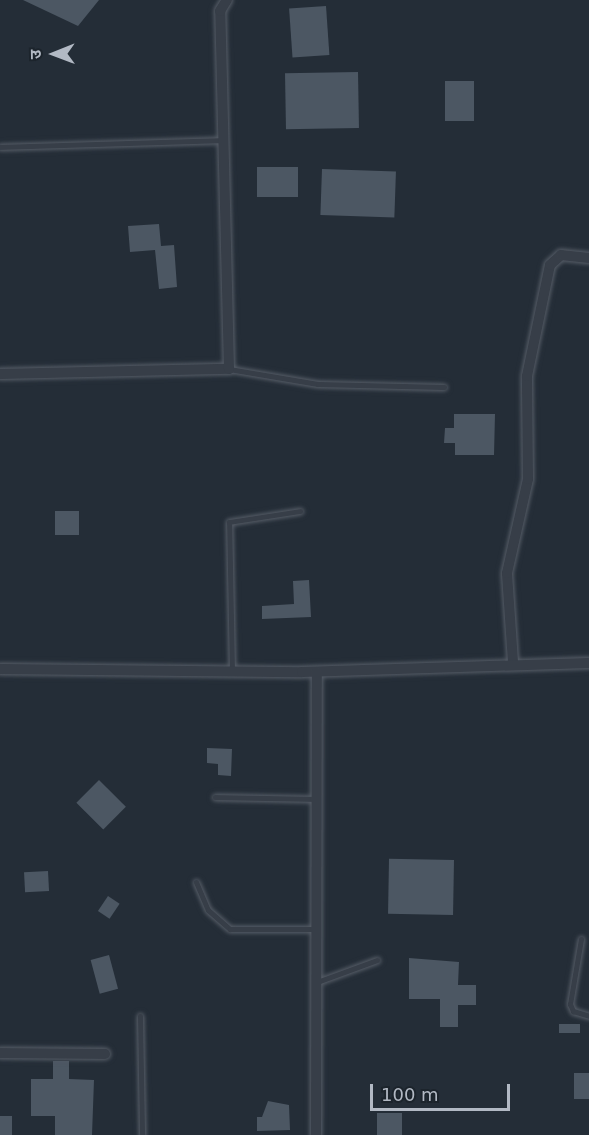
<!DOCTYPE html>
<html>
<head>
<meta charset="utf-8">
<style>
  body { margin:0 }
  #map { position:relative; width:589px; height:1135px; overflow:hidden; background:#242d37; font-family:"DejaVu Sans","Noto Sans Devanagari",sans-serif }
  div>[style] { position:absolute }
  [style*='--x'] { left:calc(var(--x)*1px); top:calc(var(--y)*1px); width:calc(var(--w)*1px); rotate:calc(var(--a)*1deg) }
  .building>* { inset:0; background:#4c5763; transform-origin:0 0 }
  .roads { filter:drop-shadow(0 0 2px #555c66) drop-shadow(0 0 2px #555c66) }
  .service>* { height:5px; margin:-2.5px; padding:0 2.5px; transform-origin:2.5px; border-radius:2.5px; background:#373e48 }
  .minor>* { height:10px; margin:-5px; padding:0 5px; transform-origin:5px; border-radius:5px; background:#373e48 }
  span { translate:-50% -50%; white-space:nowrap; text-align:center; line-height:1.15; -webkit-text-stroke:6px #1c242c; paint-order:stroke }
  .north { position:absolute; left:24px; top:24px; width:60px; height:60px; -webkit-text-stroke:4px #1c242c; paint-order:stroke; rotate:269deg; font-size:16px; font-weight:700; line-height:24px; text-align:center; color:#b2b9c4 }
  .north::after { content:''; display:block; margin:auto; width:21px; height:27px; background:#b2b9c4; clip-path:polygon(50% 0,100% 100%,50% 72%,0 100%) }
  .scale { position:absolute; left:370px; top:1084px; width:140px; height:27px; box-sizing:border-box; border:3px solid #b2b9c4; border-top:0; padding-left:8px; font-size:18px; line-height:21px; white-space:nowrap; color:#b2b9c4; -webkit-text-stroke:4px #1c242c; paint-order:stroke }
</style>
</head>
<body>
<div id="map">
  <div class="building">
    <div style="clip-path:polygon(23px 0,99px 0,78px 26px)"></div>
    <div style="left:326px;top:6px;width:49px;height:37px;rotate:86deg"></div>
    <div style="left:358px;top:72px;width:56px;height:73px;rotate:89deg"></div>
    <div style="left:445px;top:81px;width:29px;height:40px"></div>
    <div style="left:257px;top:167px;width:41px;height:30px"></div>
    <div style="left:322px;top:169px;width:74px;height:46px;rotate:2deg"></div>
    <div style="clip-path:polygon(159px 224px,161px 246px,174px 245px,177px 287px,159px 289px,155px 250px,130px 252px,128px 226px)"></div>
    <div style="clip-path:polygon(454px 414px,495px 414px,494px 455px,455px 455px,455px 443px,444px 443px,445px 428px,454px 428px)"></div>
    <div style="left:55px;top:511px;width:24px;height:24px"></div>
    <div style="clip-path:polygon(309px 580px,311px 617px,262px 619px,262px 606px,294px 604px,293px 581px)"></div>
    <div style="clip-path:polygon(207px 748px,232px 749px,231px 776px,218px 775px,218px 764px,207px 763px)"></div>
    <div style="left:99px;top:780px;width:38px;height:32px;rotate:45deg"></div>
    <div style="left:454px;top:860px;width:55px;height:65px;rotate:91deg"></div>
    <div style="left:48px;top:871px;width:20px;height:24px;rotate:87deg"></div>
    <div style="left:108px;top:896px;width:14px;height:18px;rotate:34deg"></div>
    <div style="left:109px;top:955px;width:35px;height:19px;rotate:75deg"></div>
    <div style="clip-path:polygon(409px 958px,459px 962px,458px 985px,476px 985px,476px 1005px,458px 1005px,458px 1027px,440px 1027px,440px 999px,409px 999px)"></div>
    <div style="left:559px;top:1024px;width:21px;height:9px"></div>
    <div style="clip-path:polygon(53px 1061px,69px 1061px,69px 1079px,94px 1080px,92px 1135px,55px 1135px,55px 1116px,31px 1116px,31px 1079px,53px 1079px)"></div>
    <div style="left:574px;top:1073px;width:15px;height:26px"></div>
    <div style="clip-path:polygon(268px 1101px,289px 1105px,290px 1130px,257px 1131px,257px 1117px,262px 1117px)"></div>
    <div style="left:377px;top:1113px;width:25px;height:22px"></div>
    <div style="left:0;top:1116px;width:12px;height:19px"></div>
  </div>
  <div class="roads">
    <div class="service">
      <div style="--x:0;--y:147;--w:224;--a:-1.8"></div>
      <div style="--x:229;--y:369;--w:90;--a:9.6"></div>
      <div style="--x:318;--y:384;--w:126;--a:1.4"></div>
      <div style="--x:232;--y:672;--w:150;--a:-91.1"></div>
      <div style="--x:229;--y:522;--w:72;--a:-8.8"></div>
      <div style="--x:215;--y:797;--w:101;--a:1.1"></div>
      <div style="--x:196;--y:882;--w:30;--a:67"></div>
      <div style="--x:208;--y:910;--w:29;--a:41"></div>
      <div style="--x:230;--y:929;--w:85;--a:0"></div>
      <div style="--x:581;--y:939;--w:66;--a:99.6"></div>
      <div style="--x:570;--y:1004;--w:8;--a:67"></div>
      <div style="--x:573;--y:1011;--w:17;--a:17"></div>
      <div style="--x:317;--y:982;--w:64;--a:-20.1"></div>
      <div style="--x:140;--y:1016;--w:119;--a:89"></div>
    </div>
    <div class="minor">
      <div style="--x:0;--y:374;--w:229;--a:-1.3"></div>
      <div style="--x:229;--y:369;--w:358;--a:-91.4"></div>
      <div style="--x:220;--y:11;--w:13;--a:-58"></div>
      <div style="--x:513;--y:662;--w:89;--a:-93.9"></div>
      <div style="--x:507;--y:573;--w:96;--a:-77.4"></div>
      <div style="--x:528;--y:479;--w:103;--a:-90.6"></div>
      <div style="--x:527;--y:376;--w:113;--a:-78.3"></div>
      <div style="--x:550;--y:265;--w:15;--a:-42"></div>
      <div style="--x:561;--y:255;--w:28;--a:6"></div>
      <div style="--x:0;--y:669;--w:302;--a:0.6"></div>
      <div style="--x:302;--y:672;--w:287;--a:-1.8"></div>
      <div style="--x:0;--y:1053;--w:105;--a:0.5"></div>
      <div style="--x:316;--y:1135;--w:463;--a:-89.9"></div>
    </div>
  </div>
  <div class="north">उ</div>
  <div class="scale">100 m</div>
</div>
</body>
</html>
